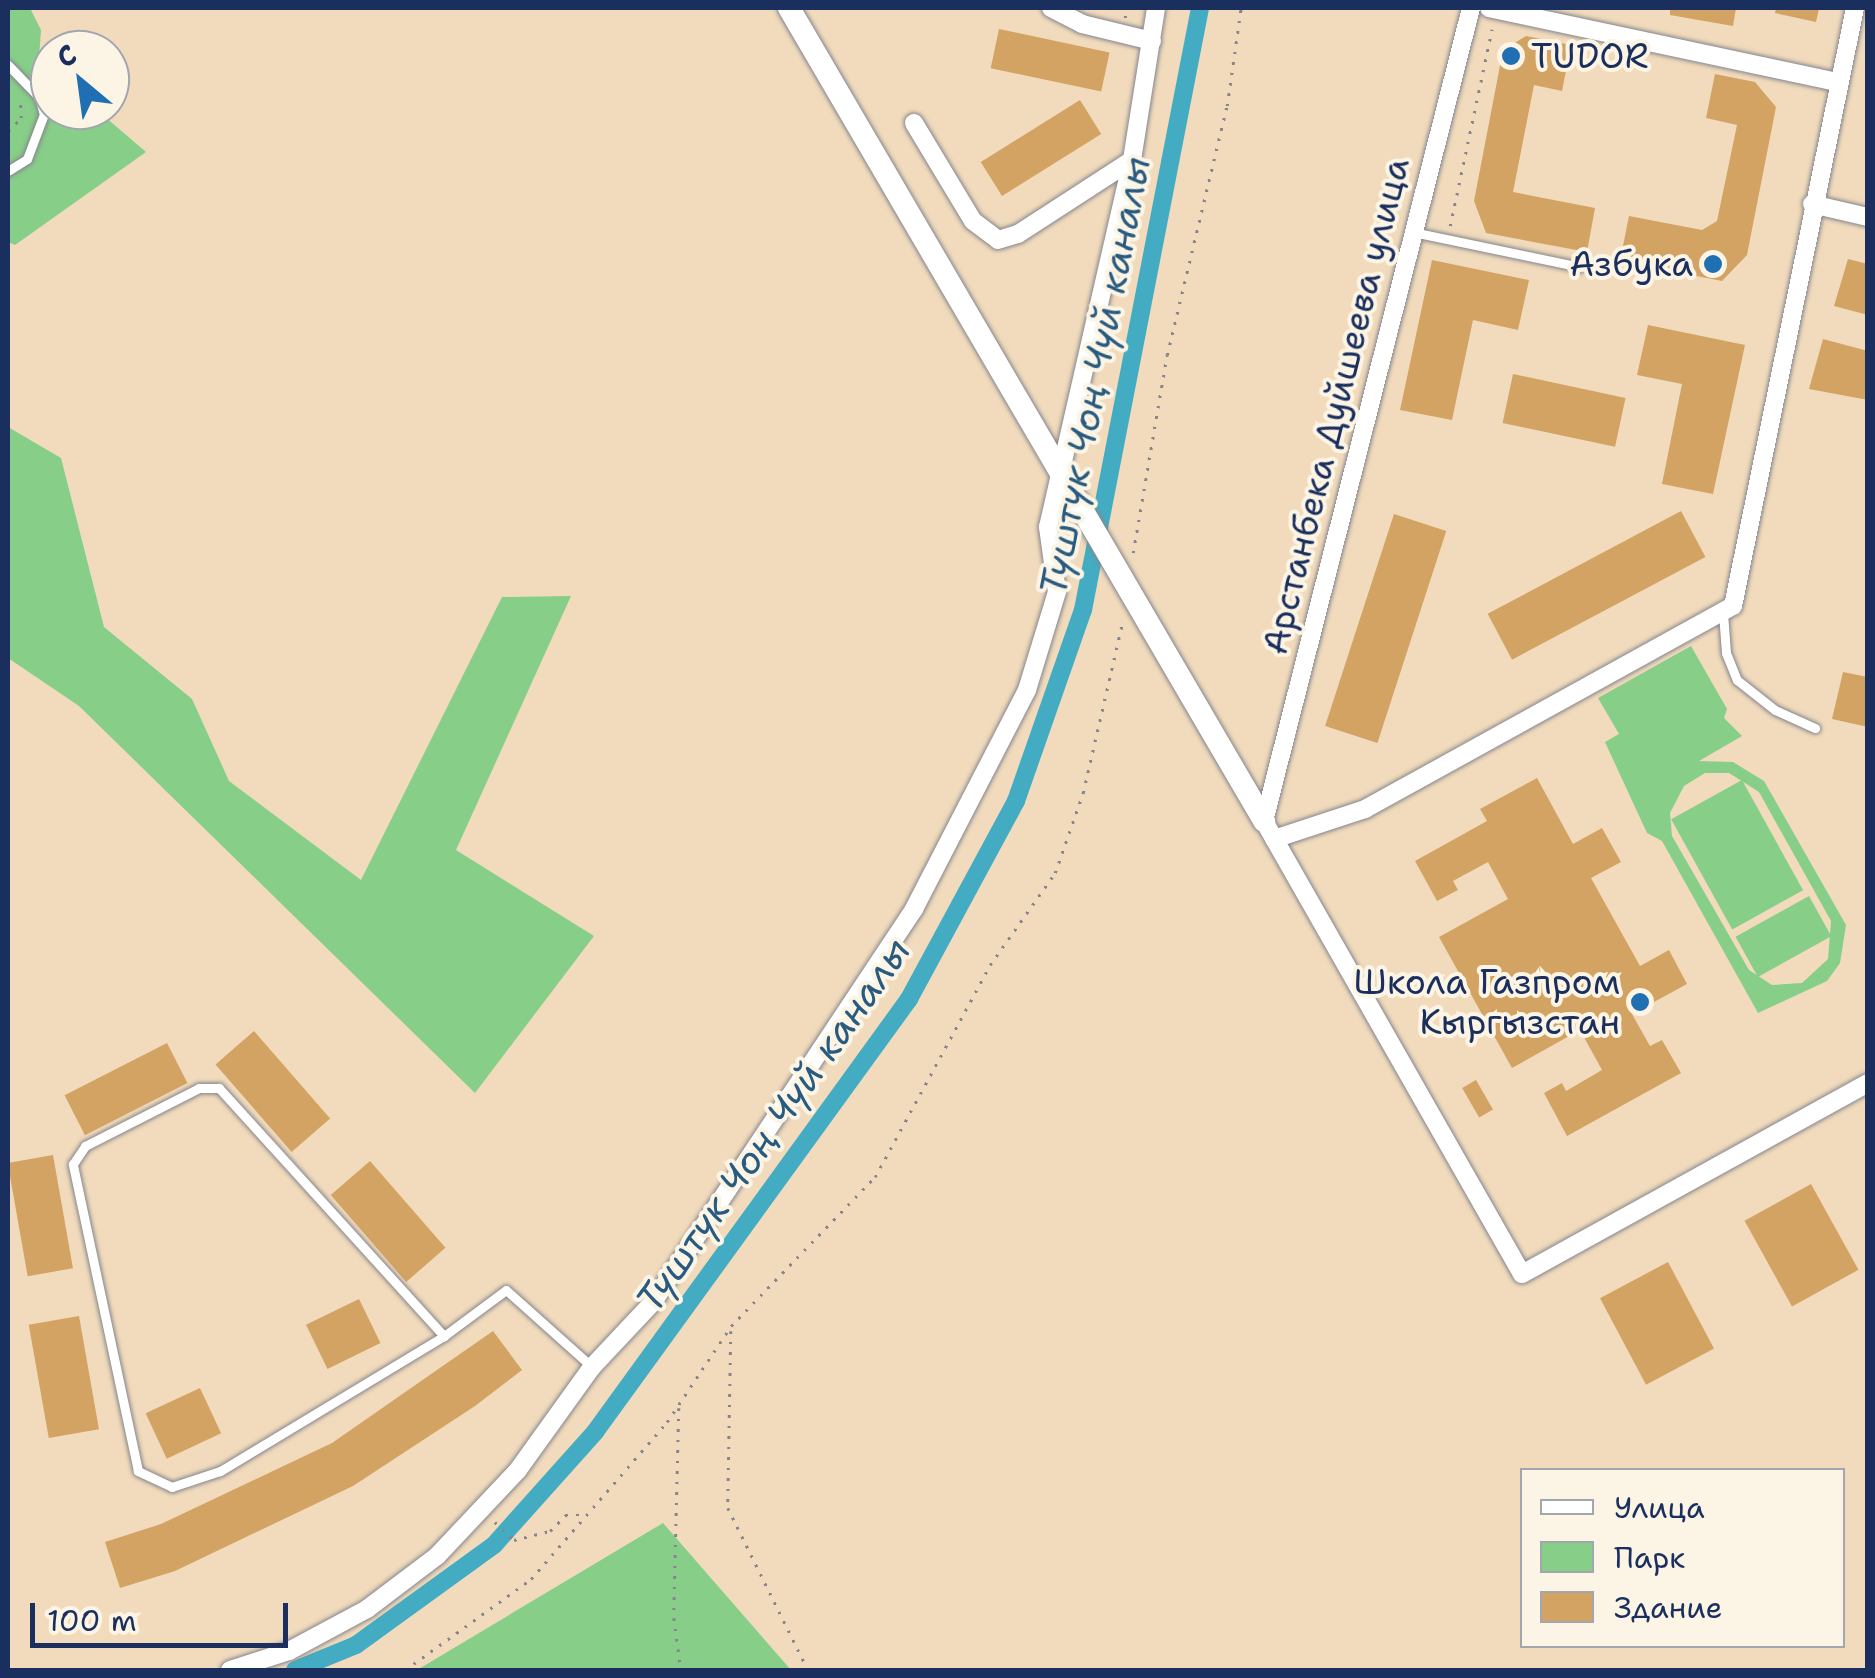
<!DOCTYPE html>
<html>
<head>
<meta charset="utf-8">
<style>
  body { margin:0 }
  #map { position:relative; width:1875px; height:1678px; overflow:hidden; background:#f1dbbc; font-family:"Shantell Sans",sans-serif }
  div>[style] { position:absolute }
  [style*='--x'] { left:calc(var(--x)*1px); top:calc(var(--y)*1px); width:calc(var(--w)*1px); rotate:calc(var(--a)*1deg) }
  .green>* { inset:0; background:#87ce88; transform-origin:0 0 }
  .canal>* { height:18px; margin:-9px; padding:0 9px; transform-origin:9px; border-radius:9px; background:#43acc3 }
  .building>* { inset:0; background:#d3a363; transform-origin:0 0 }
  .path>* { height:2.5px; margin-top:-1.25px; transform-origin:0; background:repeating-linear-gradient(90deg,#86858d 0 2.5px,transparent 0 10.5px) }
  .roads { filter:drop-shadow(0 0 2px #86858d) drop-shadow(0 0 2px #86858d) }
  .service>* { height:9px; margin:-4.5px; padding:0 4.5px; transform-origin:4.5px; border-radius:4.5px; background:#fff }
  .minor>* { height:18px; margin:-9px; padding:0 9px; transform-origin:9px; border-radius:9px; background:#fff }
  .tertiary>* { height:22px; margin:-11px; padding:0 11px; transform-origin:11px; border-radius:11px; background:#fff }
  .dots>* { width:28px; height:28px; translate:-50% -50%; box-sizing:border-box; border:5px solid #fcf5e5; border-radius:50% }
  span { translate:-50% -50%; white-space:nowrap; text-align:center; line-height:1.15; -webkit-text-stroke:8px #fcf5e5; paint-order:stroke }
  .poi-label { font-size:35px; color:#1b2f5e }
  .left { translate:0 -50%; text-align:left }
  .right { translate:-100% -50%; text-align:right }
  .street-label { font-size:35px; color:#1b2f5e }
  .water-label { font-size:38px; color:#295b81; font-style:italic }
  .frame { position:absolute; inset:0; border:10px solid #1b2f5e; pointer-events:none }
  .legend { position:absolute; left:1520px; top:1468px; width:325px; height:180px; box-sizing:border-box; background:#fcf5e5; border:2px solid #a2a6af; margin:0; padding:12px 18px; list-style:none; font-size:30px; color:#1b2f5e }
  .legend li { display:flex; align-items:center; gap:20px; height:50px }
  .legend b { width:50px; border:2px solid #a2a6af }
  .north { position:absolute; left:30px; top:30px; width:100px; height:100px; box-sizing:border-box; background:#fcf5e5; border:2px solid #a2a6af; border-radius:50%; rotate:331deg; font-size:28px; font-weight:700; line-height:40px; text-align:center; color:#1b2f5e }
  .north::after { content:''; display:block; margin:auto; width:35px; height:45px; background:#1f6fb2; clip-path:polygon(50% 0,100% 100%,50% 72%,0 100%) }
  .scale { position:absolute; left:30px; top:1603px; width:258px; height:45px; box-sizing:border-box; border:5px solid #1b2f5e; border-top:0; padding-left:12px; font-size:30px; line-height:35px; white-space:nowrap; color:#1b2f5e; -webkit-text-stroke:8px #fcf5e5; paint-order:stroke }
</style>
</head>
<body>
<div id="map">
  <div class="green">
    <div style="clip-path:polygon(8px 8px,30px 8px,41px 30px,39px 59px,50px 69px,50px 110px,97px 110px,146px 152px,15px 245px,8px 242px)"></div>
    <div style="clip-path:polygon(8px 427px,61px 458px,104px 627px,192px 699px,229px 781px,361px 880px,502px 597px,571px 596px,456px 850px,594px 936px,475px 1093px,79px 706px,8px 658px)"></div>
    <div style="clip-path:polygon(evenodd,1691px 646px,1727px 709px,1724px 718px,1742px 736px,1699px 761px,1733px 762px,1764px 781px,1846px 925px,1840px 963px,1827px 981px,1758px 1013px,1662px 841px,1647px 833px,1605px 742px,1619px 734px,1598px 698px,1691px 646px,1729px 773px,1759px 792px,1831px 921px,1828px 959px,1802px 983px,1772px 985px,1749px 970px,1672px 836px,1670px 813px,1684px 786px,1705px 773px,1729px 773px)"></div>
    <div style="left:1742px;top:780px;width:126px;height:81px;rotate:61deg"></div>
    <div style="left:1809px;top:896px;width:46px;height:84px;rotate:61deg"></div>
    <div style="clip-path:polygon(663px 1523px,791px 1670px,417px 1670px)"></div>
  </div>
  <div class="canal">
    <div style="--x:295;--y:1670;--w:66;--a:-22.3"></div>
    <div style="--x:356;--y:1645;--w:170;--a:-35.9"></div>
    <div style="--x:494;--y:1545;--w:152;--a:-48.2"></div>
    <div style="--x:595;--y:1432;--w:535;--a:-54.05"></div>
    <div style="--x:909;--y:999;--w:225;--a:-61.6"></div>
    <div style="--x:1016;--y:801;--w:202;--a:-70.7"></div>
    <div style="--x:1083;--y:610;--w:613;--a:-79"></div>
  </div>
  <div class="building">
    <div style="clip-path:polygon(1670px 8px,1736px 8px,1733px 26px,1670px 15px)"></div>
    <div style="clip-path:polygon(1776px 8px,1819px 8px,1816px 22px,1775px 13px)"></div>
    <div style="left:999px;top:29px;width:113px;height:40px;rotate:12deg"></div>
    <div style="clip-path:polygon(1526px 36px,1571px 45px,1562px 91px,1534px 85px,1513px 192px,1595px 208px,1587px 252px,1486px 233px,1474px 201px,1503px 50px)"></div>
    <div style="clip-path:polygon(1715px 74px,1755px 82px,1776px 107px,1747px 255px,1722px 281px,1620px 261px,1629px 216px,1702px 230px,1717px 221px,1737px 125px,1706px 118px)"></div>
    <div style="left:1080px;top:100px;width:40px;height:117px;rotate:58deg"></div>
    <div style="clip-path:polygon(1848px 259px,1868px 264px,1868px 315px,1834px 306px)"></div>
    <div style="clip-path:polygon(1432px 260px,1529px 280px,1518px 330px,1473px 320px,1452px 420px,1400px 410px)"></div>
    <div style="clip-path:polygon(1648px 325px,1745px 345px,1713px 494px,1662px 484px,1682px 384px,1637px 375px)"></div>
    <div style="clip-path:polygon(1823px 339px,1868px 351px,1868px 400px,1809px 389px)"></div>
    <div style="left:1513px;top:374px;width:115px;height:50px;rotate:12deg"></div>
    <div style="left:1681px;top:511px;width:52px;height:219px;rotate:62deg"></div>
    <div style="left:1394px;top:514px;width:55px;height:223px;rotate:18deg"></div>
    <div style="clip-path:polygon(1843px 672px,1868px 677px,1868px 727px,1832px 719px)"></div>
    <div style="clip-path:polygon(1537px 778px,1573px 844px,1602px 828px,1621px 862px,1591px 878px,1640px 966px,1669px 950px,1687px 984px,1632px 1014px,1650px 1046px,1662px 1040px,1681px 1073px,1567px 1136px,1544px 1093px,1562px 1083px,1566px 1091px,1602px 1070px,1580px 1030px,1512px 1068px,1439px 937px,1508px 899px,1488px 862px,1453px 881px,1458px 890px,1437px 901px,1415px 861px,1487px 821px,1480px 809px)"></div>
    <div style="left:254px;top:1031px;width:116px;height:51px;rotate:49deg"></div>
    <div style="left:167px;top:1043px;width:45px;height:115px;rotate:63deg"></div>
    <div style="left:1476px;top:1080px;width:34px;height:16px;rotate:60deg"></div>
    <div style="left:53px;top:1155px;width:115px;height:46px;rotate:80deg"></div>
    <div style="left:370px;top:1161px;width:115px;height:52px;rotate:49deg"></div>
    <div style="left:1811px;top:1184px;width:98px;height:76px;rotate:61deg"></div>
    <div style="left:1668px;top:1262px;width:98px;height:77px;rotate:62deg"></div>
    <div style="left:359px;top:1299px;width:49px;height:59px;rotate:64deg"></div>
    <div style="left:79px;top:1316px;width:115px;height:51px;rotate:80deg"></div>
    <div style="clip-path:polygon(493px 1331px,522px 1370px,475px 1406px,353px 1486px,175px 1571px,120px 1588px,105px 1542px,161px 1524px,332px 1443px)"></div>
    <div style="left:200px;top:1388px;width:50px;height:60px;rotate:65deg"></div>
  </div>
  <div class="path">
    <div style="--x:1125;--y:18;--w:10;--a:-84"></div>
    <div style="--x:8;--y:131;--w:18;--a:-45"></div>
    <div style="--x:21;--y:118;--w:20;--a:-93"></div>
    <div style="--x:1450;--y:226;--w:201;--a:-78"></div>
    <div style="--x:1133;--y:553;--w:201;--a:-80.3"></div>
    <div style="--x:1167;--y:355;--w:256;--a:-76.5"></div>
    <div style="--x:1227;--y:106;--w:99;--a:-81.9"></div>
    <div style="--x:731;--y:1331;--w:177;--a:91"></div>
    <div style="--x:728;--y:1508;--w:181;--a:63.7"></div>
    <div style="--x:679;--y:1408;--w:210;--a:91.4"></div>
    <div style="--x:674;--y:1618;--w:52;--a:82.3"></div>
    <div style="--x:495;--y:1522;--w:26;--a:43"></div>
    <div style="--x:514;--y:1540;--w:37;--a:-14"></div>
    <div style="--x:550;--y:1531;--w:23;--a:-45"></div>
    <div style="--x:566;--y:1515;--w:19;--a:0"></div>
    <div style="--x:405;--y:1670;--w:155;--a:-35.8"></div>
    <div style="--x:531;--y:1579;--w:208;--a:-49.1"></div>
    <div style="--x:667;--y:1422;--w:115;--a:-56.3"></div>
    <div style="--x:731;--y:1326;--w:207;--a:-46"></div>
    <div style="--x:875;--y:1177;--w:241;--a:-61.5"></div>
    <div style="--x:990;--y:965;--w:113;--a:-54.8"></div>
    <div style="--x:1055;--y:873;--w:85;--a:-70.7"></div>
    <div style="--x:1083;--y:793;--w:178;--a:-77"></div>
  </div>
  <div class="roads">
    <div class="service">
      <div style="--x:8;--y:65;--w:45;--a:45.9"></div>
      <div style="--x:39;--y:97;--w:18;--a:74"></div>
      <div style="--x:44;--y:114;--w:48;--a:110.7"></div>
      <div style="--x:27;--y:159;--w:22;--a:148"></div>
      <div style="--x:1413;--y:232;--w:171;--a:11.8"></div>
      <div style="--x:1723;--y:613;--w:40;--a:85.7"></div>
      <div style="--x:1726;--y:653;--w:29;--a:68"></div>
      <div style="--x:1737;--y:680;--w:48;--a:38.3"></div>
      <div style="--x:1775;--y:710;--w:44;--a:24.2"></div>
      <div style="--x:444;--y:1336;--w:262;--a:148.9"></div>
      <div style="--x:220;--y:1471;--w:51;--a:161.6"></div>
      <div style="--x:172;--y:1487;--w:38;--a:-155"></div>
      <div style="--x:138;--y:1471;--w:314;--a:-102"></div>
      <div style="--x:73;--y:1164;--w:22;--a:-56"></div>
      <div style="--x:85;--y:1146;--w:128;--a:-27"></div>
      <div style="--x:199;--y:1088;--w:20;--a:0"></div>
      <div style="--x:219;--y:1088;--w:335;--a:47.8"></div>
      <div style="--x:444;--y:1336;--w:77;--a:-36.6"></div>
      <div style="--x:506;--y:1290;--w:115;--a:41.8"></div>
    </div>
    <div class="minor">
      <div style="--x:1051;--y:8;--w:35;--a:27"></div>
      <div style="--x:1082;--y:24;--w:72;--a:13.7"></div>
      <div style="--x:1471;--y:8;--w:839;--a:104.28"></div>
      <div style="--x:1264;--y:821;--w:521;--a:60.34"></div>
      <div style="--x:1522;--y:1274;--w:395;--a:-28.9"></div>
      <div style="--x:1489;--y:8;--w:357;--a:12"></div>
      <div style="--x:914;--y:123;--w:114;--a:59"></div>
      <div style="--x:973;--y:221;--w:31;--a:37"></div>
      <div style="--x:998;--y:240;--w:21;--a:-17"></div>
      <div style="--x:1018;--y:234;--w:136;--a:-33"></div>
      <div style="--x:1812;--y:204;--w:57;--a:13.1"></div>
      <div style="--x:1274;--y:839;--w:96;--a:-18.2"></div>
      <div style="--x:1365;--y:809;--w:420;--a:-28.9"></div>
      <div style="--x:1733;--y:606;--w:610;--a:-78.47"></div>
      <div style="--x:230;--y:1670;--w:62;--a:-17.9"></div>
      <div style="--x:289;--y:1651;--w:89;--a:-28.3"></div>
      <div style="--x:367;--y:1609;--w:88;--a:-37.1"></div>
      <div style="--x:437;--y:1556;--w:118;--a:-46.7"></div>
      <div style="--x:518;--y:1470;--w:127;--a:-54.3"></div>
      <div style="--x:592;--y:1367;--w:89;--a:-46.8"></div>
      <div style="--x:653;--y:1302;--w:472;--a:-56.4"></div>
      <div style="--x:914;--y:909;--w:246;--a:-62.7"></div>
      <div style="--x:1027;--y:690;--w:102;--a:-73"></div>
      <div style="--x:1057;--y:592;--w:66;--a:-97.9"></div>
      <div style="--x:1048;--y:527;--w:376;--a:-77.1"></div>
      <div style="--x:1132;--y:160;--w:154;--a:-81"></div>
    </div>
    <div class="tertiary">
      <div style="--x:789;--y:8;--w:942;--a:59.7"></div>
    </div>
  </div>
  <div class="dots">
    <div style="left:1511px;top:56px;background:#1f6fb2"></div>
    <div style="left:1713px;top:264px;background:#1f6fb2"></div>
    <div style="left:1640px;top:1002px;background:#1f6fb2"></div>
  </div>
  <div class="poi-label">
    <span class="left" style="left:1531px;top:56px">TUDOR</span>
    <span class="right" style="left:1693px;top:264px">Азбука</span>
    <span class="right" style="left:1620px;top:1002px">Школа Газпром<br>Кыргызстан</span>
  </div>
  <div class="street-label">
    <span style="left:1336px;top:406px;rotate:-76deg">Арстанбека Дуйшеева улица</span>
  </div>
  <div class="water-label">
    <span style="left:1095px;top:376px;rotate:-79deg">Түштүк Чоң Чүй каналы</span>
    <span style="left:773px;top:1125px;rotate:-55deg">Түштүк Чоң Чүй каналы</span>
  </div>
  <div class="frame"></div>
  <ul class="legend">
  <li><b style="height:12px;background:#fff"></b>Улица</li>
  <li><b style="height:28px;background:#87ce88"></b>Парк</li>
  <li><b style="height:28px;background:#d3a363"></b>Здание</li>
  </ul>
  <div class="north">С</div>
  <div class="scale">100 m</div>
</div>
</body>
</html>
